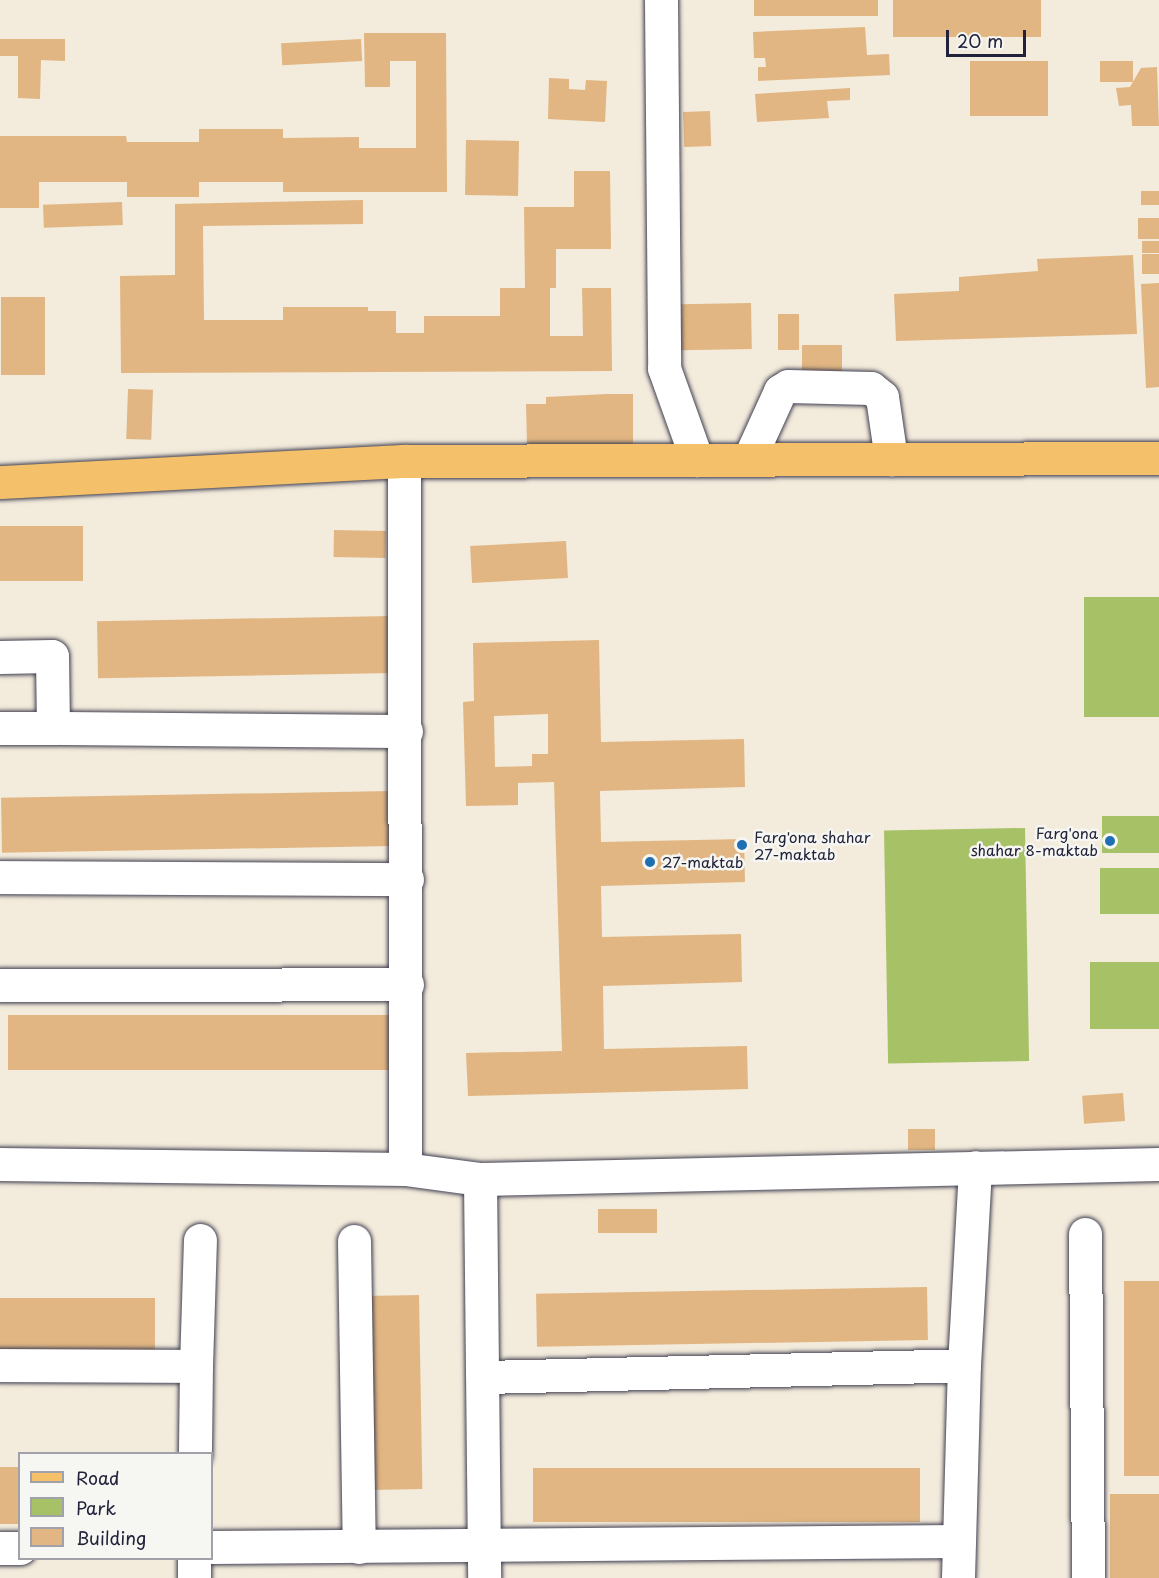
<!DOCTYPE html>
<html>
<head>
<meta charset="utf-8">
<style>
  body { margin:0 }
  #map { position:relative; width:1159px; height:1578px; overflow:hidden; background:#f3ebdb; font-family:"Playpen Sans",sans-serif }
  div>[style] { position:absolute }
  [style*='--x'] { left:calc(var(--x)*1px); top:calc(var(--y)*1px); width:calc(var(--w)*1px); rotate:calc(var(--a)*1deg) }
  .green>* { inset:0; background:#a7c167; transform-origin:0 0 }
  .building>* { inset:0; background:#e1b682; transform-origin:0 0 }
  .roads { filter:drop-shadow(0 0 2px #414053) drop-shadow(0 0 2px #414053) }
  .minor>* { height:33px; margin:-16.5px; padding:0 16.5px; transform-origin:16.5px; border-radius:16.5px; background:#fff }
  .major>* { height:33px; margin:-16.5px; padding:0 16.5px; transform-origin:16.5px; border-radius:16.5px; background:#f4c16a }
  .dots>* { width:16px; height:16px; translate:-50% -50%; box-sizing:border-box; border:3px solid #f6f6f2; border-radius:50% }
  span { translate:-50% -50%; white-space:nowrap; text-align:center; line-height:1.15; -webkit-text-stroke:5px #f6f6f2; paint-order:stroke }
  .poi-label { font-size:15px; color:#22223b }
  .right { translate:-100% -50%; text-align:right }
  .left { translate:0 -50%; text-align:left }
  .legend { position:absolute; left:18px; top:1452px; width:195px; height:108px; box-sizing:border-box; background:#f6f6f2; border:2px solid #a1a1a9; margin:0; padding:8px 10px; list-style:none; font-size:18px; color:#22223b }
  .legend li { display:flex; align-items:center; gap:12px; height:30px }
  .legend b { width:30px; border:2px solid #a1a1a9 }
  .scale { position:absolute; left:946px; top:30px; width:80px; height:27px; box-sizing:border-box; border:3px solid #22223b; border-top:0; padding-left:8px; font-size:18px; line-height:21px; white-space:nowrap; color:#22223b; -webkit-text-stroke:4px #f6f6f2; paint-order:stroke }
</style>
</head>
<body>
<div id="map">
  <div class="green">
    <div style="left:1159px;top:597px;width:120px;height:75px;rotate:90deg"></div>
    <div style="left:1159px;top:816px;width:37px;height:57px;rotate:90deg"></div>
    <div style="left:1025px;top:828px;width:233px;height:141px;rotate:89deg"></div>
    <div style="left:1100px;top:868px;width:59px;height:46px"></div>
    <div style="left:1159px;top:962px;width:67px;height:69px;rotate:90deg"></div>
  </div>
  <div class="building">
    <div style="left:754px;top:0;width:124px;height:16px"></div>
    <div style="left:893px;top:0;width:148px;height:37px"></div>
    <div style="clip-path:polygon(865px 27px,867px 55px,889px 54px,890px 75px,758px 81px,758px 67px,766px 67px,765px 58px,754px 58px,753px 32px)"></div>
    <div style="clip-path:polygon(364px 33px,446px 33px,447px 192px,283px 192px,283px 182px,199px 182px,199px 197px,127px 197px,127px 182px,39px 182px,39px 208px,0 208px,0 136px,126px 136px,127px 142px,199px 142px,199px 129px,283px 129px,283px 138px,359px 137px,359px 148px,416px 148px,416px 61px,390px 61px,390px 87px,365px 87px)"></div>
    <div style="clip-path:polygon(0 39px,65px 39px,65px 61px,41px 60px,40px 99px,18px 98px,18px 56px,0 56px)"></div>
    <div style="left:361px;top:39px;width:22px;height:80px;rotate:87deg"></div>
    <div style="left:970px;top:61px;width:78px;height:55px"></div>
    <div style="left:1100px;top:61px;width:33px;height:21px"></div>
    <div style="clip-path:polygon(1157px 67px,1159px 126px,1132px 126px,1131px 105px,1119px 106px,1116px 88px,1130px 87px,1141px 68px)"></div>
    <div style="clip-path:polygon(549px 78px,569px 79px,569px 89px,585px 90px,586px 80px,607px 81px,605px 122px,548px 119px)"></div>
    <div style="clip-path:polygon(850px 88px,850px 100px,827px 101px,829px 118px,757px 122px,755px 94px)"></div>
    <div style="left:710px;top:111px;width:35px;height:27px;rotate:88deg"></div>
    <div style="left:466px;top:140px;width:53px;height:55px;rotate:1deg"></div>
    <div style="clip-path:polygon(574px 171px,610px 171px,611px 249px,556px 249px,556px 288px,550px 288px,550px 336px,583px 336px,582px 288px,611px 288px,612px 371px,121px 373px,120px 276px,175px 275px,175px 204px,363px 200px,363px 224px,203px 226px,204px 320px,283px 320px,283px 307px,368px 307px,368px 311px,396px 311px,396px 333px,424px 333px,424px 316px,500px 316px,500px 288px,525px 288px,524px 207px,574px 207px)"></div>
    <div style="left:1141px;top:191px;width:18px;height:14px"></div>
    <div style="left:122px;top:202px;width:23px;height:79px;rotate:88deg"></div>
    <div style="left:1138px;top:218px;width:21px;height:21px"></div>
    <div style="left:1142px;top:241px;width:17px;height:12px"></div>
    <div style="left:1159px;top:254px;width:20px;height:17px;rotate:90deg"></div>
    <div style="clip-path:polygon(1133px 255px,1137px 334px,896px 341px,894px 294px,959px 291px,959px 277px,1038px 271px,1037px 259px)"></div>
    <div style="clip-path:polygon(1159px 283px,1159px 387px,1146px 388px,1141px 284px)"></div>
    <div style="left:1px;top:297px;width:44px;height:78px"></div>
    <div style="left:751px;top:303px;width:46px;height:71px;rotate:89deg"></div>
    <div style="left:778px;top:314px;width:21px;height:36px"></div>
    <div style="left:802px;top:345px;width:40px;height:36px"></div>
    <div style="left:128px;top:389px;width:25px;height:50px;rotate:2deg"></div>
    <div style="clip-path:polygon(607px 394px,633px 394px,633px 444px,527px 445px,526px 404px,546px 404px,546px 397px)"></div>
    <div style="left:0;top:526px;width:83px;height:55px"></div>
    <div style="left:334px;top:530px;width:52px;height:27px;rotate:1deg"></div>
    <div style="left:566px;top:541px;width:37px;height:96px;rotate:87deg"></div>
    <div style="left:392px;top:616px;width:57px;height:295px;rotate:89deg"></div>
    <div style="clip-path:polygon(evenodd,599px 640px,601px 742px,744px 739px,745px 787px,600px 791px,601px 842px,744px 839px,745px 882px,601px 886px,602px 937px,741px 934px,742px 982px,603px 986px,604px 1049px,747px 1046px,748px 1089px,468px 1096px,466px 1053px,562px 1051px,554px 782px,518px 783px,518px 805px,466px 806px,463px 702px,474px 701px,473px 643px,599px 640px,548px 714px,548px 754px,532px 754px,532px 766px,495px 767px,494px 716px,548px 714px)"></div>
    <div style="left:391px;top:791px;width:55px;height:390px;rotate:89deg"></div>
    <div style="left:395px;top:1015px;width:55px;height:387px;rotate:90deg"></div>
    <div style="left:1123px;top:1093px;width:28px;height:41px;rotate:86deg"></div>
    <div style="left:908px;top:1129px;width:27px;height:21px"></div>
    <div style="left:598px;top:1209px;width:59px;height:24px"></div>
    <div style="left:1124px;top:1281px;width:35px;height:195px"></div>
    <div style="left:927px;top:1287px;width:53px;height:391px;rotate:89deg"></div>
    <div style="left:419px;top:1295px;width:194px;height:54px;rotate:89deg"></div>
    <div style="left:155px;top:1298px;width:57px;height:155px;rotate:90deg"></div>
    <div style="left:20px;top:1467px;width:57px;height:20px;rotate:90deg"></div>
    <div style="left:920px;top:1468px;width:54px;height:387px;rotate:90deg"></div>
    <div style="left:1159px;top:1494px;width:84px;height:49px;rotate:90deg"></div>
  </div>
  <div class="roads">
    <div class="minor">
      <div style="--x:661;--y:0;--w:368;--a:89.5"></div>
      <div style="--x:664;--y:368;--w:98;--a:70.3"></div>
      <div style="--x:749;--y:459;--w:75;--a:-65.5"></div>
      <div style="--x:780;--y:391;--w:9;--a:-32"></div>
      <div style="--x:788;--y:386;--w:83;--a:1.4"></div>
      <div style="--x:871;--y:388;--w:14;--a:39"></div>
      <div style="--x:882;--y:397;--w:63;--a:81.7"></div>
      <div style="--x:404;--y:461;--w:708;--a:89.92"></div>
      <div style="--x:0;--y:657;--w:52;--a:-1.1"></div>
      <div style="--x:52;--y:656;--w:72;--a:89.2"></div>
      <div style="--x:53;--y:728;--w:53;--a:180"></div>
      <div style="--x:53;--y:728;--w:353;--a:0.5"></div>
      <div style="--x:0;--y:877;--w:407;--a:0.3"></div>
      <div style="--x:0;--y:985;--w:407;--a:-0.1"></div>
      <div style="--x:0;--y:1164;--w:405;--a:0.7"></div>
      <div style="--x:405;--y:1169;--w:76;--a:7.6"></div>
      <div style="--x:480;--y:1179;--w:679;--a:-1.27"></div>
      <div style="--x:480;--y:1179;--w:399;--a:89.4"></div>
      <div style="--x:1085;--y:1234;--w:344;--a:89.5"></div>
      <div style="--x:354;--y:1241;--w:306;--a:89.1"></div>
      <div style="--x:0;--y:1365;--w:196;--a:0.3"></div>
      <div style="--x:196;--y:1366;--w:88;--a:90.7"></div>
      <div style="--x:196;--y:1366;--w:126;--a:-88.2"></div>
      <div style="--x:484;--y:1377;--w:480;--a:-1.4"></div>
      <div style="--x:212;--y:1547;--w:747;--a:-0.46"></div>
      <div style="--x:0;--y:1548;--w:20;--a:0"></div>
      <div style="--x:194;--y:1578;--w:20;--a:-90"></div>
      <div style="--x:958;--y:1578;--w:213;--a:-88.4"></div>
      <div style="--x:964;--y:1365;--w:198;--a:-86.8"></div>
    </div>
    <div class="major">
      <div style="--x:0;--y:482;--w:405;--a:-3"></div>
      <div style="--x:404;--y:461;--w:755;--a:-0.23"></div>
    </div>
  </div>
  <div class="dots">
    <div style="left:1110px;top:841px;background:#1f6fb2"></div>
    <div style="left:742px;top:845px;background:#1f6fb2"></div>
    <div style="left:650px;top:862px;background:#1f6fb2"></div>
  </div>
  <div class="poi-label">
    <span class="right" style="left:1098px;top:841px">Farg'ona<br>shahar 8-maktab</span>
    <span class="left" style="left:754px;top:845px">Farg'ona shahar<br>27-maktab</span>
    <span class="left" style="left:662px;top:862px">27-maktab</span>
  </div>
  <ul class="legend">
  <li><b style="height:8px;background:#f4c16a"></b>Road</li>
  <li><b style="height:16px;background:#a7c167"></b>Park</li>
  <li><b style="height:16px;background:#e1b682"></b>Building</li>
  </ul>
  <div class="scale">20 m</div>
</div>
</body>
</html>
